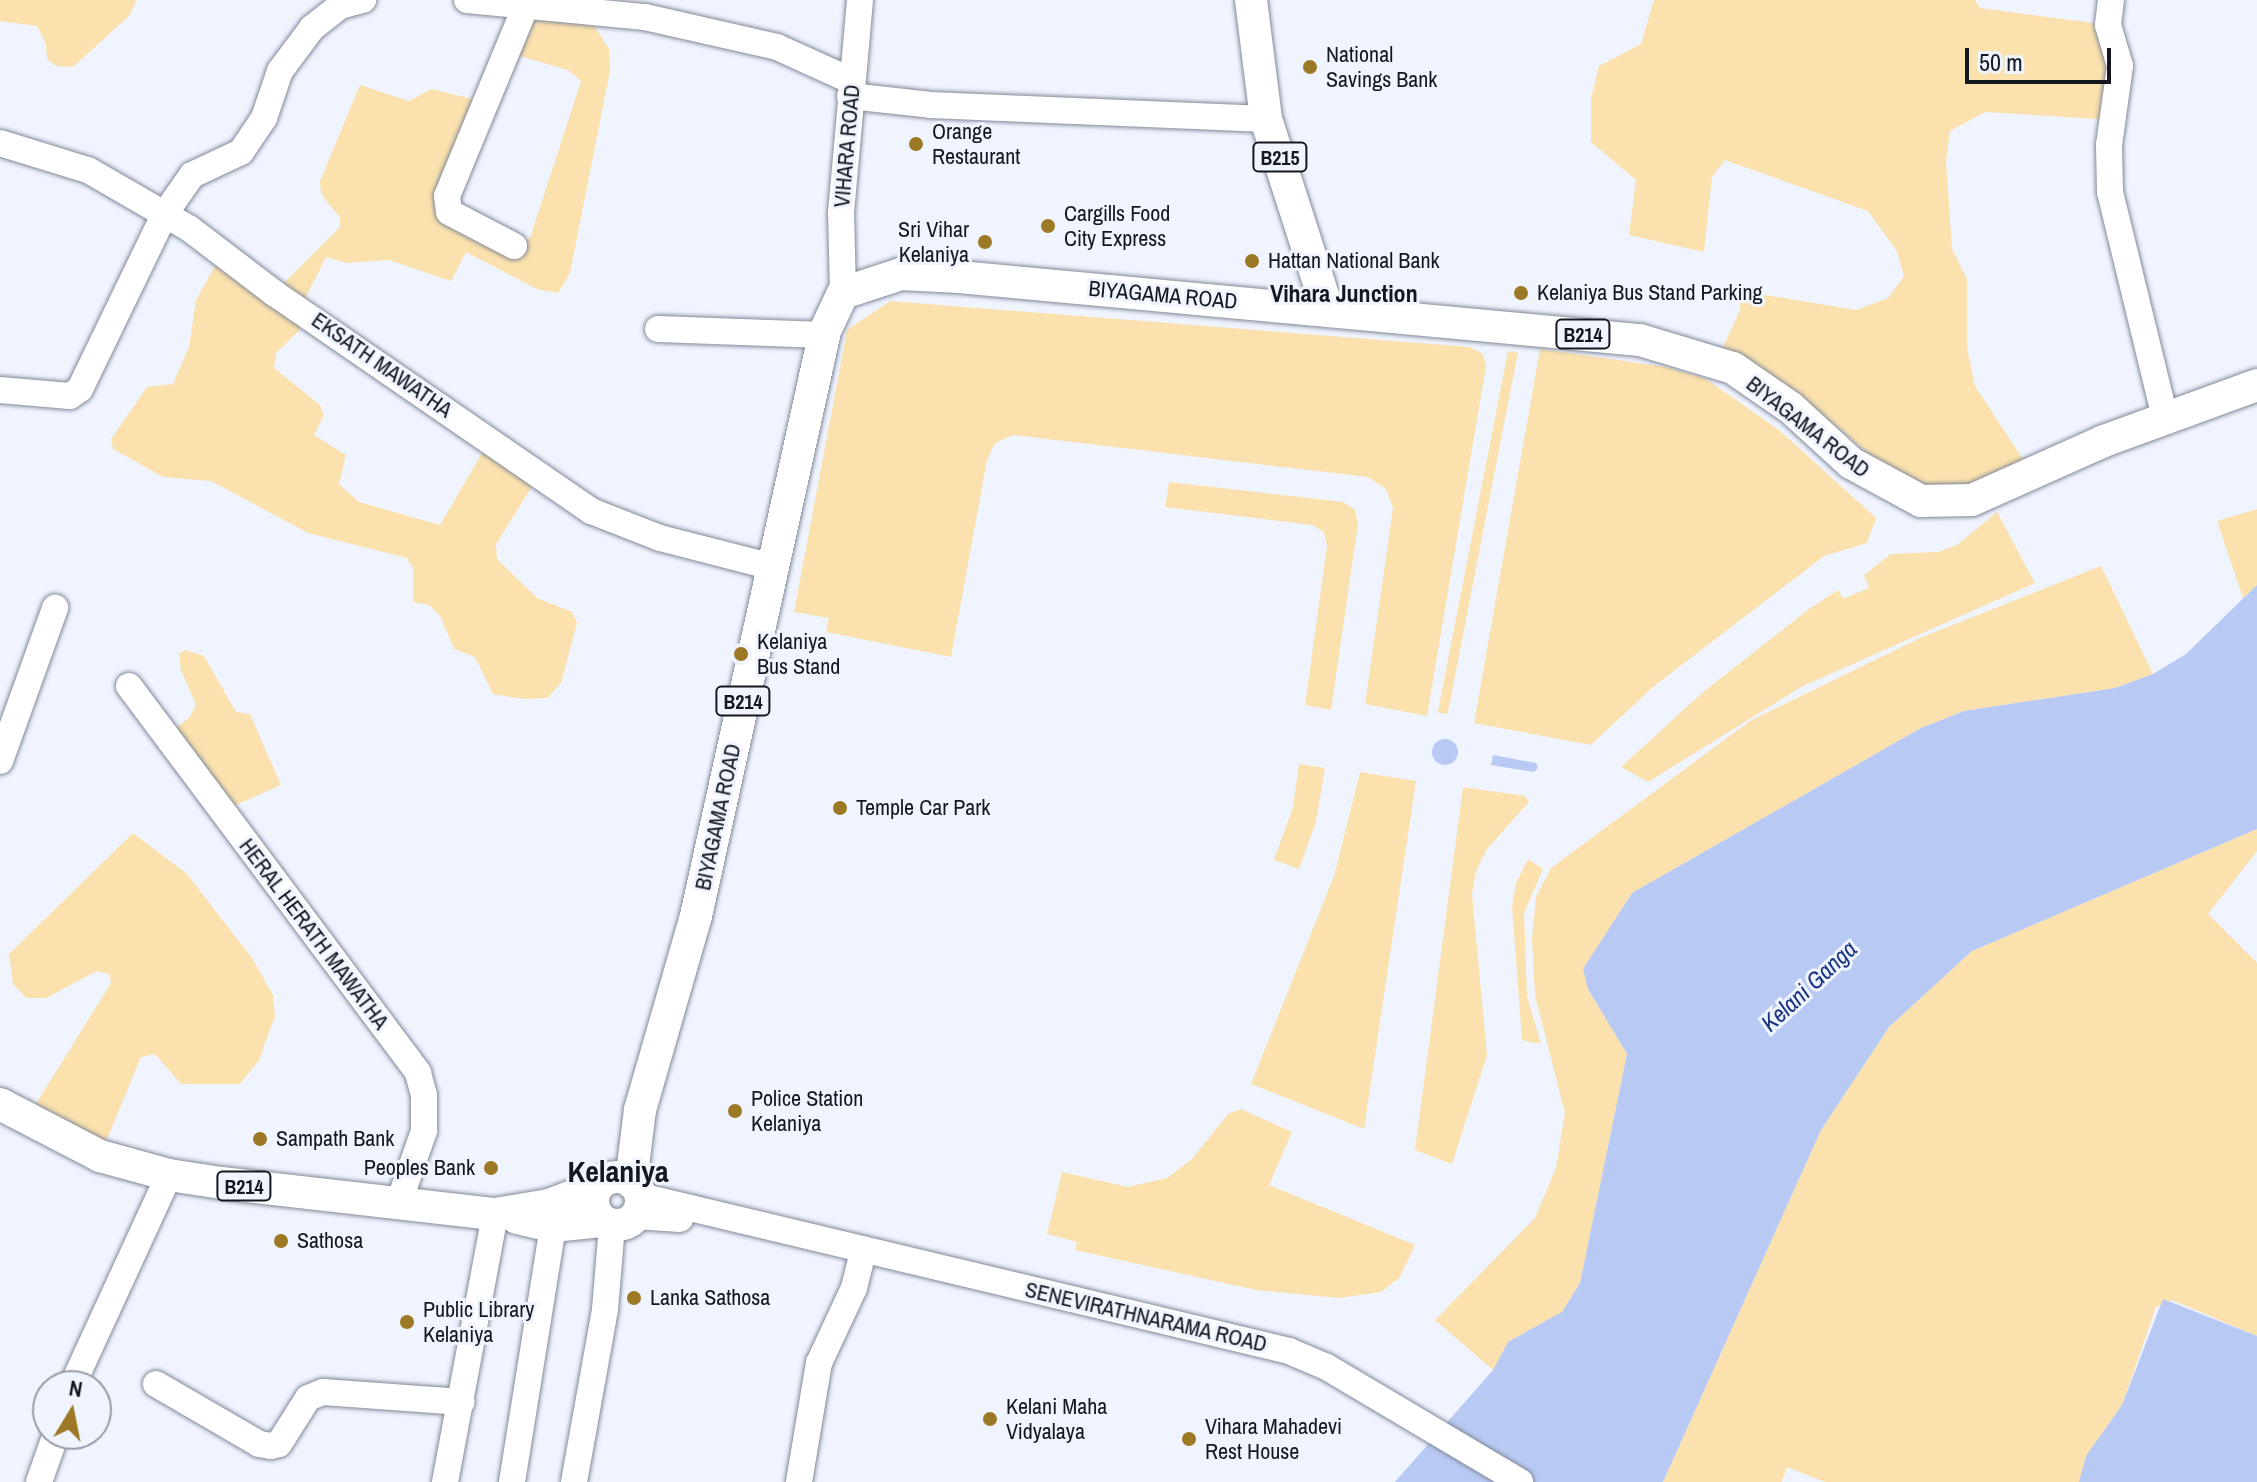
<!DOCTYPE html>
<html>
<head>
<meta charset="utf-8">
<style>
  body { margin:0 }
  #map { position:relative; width:2257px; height:1482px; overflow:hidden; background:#eff4ff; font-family:"Archivo Narrow",sans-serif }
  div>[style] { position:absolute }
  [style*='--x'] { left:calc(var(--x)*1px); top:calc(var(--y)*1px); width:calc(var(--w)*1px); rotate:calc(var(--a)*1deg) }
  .green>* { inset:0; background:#fae1ad; transform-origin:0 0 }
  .water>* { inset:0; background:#b8caf4 }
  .round { border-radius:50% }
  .roads { filter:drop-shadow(0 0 2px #828999) drop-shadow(0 0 2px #828999) }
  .minor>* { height:26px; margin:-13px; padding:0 13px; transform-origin:13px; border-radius:13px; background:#fff }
  .major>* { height:32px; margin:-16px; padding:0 16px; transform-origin:16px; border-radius:16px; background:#fff }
  .major>.ring { margin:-16px; padding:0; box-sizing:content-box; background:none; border:32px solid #fff; border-radius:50% }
  .dots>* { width:22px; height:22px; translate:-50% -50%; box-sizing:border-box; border:4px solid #eff4ff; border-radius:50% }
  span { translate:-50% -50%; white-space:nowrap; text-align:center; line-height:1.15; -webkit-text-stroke:6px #eff4ff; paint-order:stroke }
  .shield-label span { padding:2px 6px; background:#eff4ff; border:2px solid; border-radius:6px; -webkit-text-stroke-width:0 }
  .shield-label { font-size:20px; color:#14171d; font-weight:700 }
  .poi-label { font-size:22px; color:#14171d }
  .left { translate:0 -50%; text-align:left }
  .right { translate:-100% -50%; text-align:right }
  .street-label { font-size:22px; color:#14171d }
  .neighbourhood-label { font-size:24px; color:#14171d; font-weight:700 }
  .water-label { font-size:24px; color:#1c3582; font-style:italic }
  .district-label { font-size:30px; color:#14171d; font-weight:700 }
  .north { position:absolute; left:32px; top:1370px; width:80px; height:80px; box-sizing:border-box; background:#eff4ff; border:2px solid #979ca5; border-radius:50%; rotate:10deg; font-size:22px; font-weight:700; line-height:32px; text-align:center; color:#14171d }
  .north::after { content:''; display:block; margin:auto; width:28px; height:36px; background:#9d7925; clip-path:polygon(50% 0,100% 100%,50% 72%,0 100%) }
  .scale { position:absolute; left:1965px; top:48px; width:146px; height:36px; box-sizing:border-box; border:4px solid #14171d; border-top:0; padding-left:10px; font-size:24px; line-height:28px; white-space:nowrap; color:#14171d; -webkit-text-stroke:6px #eff4ff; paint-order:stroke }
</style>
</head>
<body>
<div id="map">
  <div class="green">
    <div style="clip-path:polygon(0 0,136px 0,130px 15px,73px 67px,56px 66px,47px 59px,46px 44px,37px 26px,0 21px)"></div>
    <div style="clip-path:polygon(1654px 0,1975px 0,1980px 8px,2108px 25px,2113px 120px,1985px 112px,1950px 131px,1946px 161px,1952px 249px,1967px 279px,1967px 348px,1975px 386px,2026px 464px,1994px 481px,1938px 491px,1895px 476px,1797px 393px,1722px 349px,1740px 310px,1741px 291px,1856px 310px,1888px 298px,1904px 276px,1897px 251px,1868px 211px,1725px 160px,1712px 177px,1704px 252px,1629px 235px,1636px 180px,1591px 142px,1591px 99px,1599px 66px,1641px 44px)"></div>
    <div style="clip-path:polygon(525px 8px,586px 13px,609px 49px,610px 71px,570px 273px,558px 293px,537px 289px,466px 252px,451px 281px,389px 260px,346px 263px,326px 257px,301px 307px,313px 317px,276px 353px,274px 368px,320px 405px,324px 415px,314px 435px,346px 455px,339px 484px,359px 502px,440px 525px,489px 441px,539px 475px,496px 544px,497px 559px,537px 598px,572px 612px,577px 623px,561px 683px,547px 698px,523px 699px,493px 694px,475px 657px,454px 649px,440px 616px,429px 605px,413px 602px,413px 568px,407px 558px,308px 533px,211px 481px,163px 477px,113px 449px,111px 439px,147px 387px,173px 384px,189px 347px,196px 300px,222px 254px,274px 293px,340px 227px,340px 218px,321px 194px,320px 181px,360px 85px,409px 101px,431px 89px,485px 102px,447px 196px,514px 246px,530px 238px,581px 81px,568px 70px,506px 52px)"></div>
    <div style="clip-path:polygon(890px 301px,1470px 347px,1483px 354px,1486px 366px,1427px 716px,1365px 704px,1393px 508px,1386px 489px,1368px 477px,1013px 435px,995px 443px,987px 460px,951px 657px,826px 632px,829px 618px,794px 612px,847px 330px)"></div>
    <div style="clip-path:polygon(1540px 349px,1666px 367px,1706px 379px,1779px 430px,1876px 518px,1867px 543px,1824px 556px,1654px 686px,1591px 745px,1474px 723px)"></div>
    <div style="left:1508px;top:351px;width:10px;height:368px;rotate:11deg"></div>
    <div style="clip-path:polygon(1169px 482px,1343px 502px,1355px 510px,1358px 524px,1331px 710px,1305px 705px,1327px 546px,1324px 532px,1312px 525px,1165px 507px)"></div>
    <div style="clip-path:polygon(2257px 509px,2257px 585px,2243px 598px,2217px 521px)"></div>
    <div style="clip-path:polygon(1997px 512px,2035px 583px,1801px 687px,1648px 782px,1621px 767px,1702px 693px,1809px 609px,1838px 590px,1843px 599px,1869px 588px,1864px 575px,1891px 554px,1938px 552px,1957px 545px)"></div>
    <div style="clip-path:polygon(2101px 566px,2153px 674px,2115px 688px,1964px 711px,1921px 728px,1632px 893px,1583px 969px,1588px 989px,1627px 1054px,1580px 1283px,1562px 1312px,1508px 1342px,1493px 1370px,1435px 1320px,1535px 1218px,1556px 1168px,1565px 1113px,1535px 996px,1532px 938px,1536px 897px,1551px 868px,1750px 721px,1920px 638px)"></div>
    <div style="clip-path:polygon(185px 650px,204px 656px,236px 712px,250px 714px,281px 785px,222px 811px,167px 735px,190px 717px,196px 704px,181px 671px,179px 654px)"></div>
    <div style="clip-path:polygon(1299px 764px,1325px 768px,1316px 822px,1299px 869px,1274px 860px,1293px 807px)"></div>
    <div style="clip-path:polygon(1360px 772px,1416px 781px,1364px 1129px,1251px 1084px,1334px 876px)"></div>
    <div style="clip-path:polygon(1463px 787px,1525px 796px,1529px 802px,1487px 849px,1476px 871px,1472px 894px,1487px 1055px,1452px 1164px,1415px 1150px)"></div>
    <div style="clip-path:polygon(2257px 829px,2257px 851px,2208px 914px,2257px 963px,2257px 1336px,2172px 1300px,2156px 1307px,2122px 1405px,2086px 1456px,2079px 1482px,1825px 1482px,1787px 1467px,1782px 1482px,1663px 1482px,1821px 1130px,1889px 1027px,1972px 951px)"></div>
    <div style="clip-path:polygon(133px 833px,187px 874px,252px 958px,273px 995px,275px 1016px,259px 1060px,240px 1084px,181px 1084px,155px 1054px,141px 1057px,100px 1156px,26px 1120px,111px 983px,109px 974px,97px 971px,46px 998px,26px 998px,13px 984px,9px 954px)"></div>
    <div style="clip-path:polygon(1528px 859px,1543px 869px,1524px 913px,1527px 996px,1541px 1044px,1522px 1040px,1512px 906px,1516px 883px)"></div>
    <div style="clip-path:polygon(1241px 1109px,1292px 1132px,1269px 1185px,1415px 1245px,1400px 1277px,1381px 1292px,1339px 1298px,1256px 1290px,1075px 1250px,1077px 1242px,1047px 1234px,1062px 1172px,1128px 1187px,1167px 1178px,1192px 1159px,1228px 1114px)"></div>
  </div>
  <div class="water">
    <div style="clip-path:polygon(2257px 585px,2257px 829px,1972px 951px,1889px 1027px,1821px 1130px,1663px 1482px,1395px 1482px,1493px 1370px,1508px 1342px,1562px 1312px,1580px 1283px,1627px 1054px,1588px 989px,1583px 969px,1632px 893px,1921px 728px,1964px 711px,2115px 688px,2153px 674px,2186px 654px)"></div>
    <div class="round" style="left:1432px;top:739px;width:26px;height:26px"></div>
    <div style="clip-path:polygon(1493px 755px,1536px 763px,1538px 768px,1534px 772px,1491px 765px)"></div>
    <div style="clip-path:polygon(2163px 1299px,2257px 1336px,2257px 1482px,2079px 1482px,2086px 1456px,2122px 1405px)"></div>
  </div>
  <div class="roads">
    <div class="minor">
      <div style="--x:467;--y:0;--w:179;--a:5.5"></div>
      <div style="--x:645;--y:17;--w:135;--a:12.8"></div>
      <div style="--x:777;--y:47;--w:82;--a:24.4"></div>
      <div style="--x:2111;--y:0;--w:25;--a:97"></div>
      <div style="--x:2108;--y:25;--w:43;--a:73.7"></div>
      <div style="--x:2120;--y:66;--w:80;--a:97.9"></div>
      <div style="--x:2109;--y:145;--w:47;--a:88.8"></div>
      <div style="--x:2110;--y:192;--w:233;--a:76.3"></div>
      <div style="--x:850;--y:96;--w:81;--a:6.3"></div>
      <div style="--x:931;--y:105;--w:335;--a:2.4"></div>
      <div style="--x:0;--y:143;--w:92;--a:17.1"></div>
      <div style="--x:88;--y:170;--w:118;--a:30"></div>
      <div style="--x:190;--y:229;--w:106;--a:37.3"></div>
      <div style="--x:274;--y:293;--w:385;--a:34.5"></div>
      <div style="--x:591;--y:511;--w:74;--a:21.4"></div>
      <div style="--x:660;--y:538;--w:117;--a:14.4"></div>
      <div style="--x:514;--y:246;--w:73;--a:-152.4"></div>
      <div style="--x:449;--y:212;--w:16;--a:-97"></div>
      <div style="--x:447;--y:196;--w:204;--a:-67.5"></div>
      <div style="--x:843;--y:293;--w:80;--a:-91.4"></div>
      <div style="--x:841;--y:213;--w:214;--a:-84.9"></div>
      <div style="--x:658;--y:329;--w:166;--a:2.1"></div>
      <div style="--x:0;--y:390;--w:70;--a:4.9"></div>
      <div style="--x:70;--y:396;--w:12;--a:-35"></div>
      <div style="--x:80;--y:389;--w:193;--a:-64.2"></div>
      <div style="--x:164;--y:215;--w:49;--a:-55"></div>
      <div style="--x:192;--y:175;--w:54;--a:-25.1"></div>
      <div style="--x:241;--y:152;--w:41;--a:-55.9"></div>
      <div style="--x:264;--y:118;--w:50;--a:-71.2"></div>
      <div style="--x:280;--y:71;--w:54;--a:-53.3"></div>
      <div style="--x:312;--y:28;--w:36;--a:-38"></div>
      <div style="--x:340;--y:6;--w:24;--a:-15"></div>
      <div style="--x:129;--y:686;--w:483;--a:53.2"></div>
      <div style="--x:418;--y:1073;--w:23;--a:75"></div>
      <div style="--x:424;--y:1095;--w:36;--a:90"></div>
      <div style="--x:424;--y:1131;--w:78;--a:109.4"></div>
      <div style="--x:0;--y:761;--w:163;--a:-70.2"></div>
      <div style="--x:640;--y:1196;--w:667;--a:13.43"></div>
      <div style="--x:1289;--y:1351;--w:39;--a:23"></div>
      <div style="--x:1325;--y:1366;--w:227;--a:30.7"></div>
      <div style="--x:636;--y:1216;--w:44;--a:3.9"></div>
      <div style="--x:156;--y:1384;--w:119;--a:30.2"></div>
      <div style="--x:259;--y:1444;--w:12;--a:9"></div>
      <div style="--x:271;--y:1446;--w:8;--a:-14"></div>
      <div style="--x:279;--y:1444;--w:54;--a:-57.8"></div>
      <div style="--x:308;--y:1398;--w:16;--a:-22"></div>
      <div style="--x:323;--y:1392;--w:139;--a:4.1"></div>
      <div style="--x:72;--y:1386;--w:232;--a:-65.3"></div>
      <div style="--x:39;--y:1482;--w:51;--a:-70.5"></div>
      <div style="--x:445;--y:1482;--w:273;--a:-79.4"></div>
      <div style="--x:512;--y:1482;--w:259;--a:-80.9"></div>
      <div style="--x:574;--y:1482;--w:176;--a:-79.8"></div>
      <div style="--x:605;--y:1309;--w:84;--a:-85.2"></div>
      <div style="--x:799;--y:1482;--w:121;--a:-80.5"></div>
      <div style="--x:819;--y:1363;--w:83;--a:-65"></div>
      <div style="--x:854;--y:1288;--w:38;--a:-76"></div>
    </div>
    <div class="major">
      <div style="--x:1251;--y:0;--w:120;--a:82.8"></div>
      <div style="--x:1266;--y:119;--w:202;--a:72.1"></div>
      <div style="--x:0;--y:1104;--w:113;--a:27.5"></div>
      <div style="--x:100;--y:1156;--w:72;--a:15.4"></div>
      <div style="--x:169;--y:1175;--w:53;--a:8.7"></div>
      <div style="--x:221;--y:1183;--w:276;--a:6.5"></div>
      <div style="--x:495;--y:1214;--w:55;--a:-9.5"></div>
      <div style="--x:549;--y:1205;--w:51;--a:-20.6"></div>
      <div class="ring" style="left:593px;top:1177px;width:16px;height:16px"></div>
      <div style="--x:631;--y:1182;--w:73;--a:-82.9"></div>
      <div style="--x:640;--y:1110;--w:202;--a:-73.9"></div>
      <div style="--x:696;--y:916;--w:599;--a:-77.56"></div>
      <div style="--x:825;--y:331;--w:42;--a:-64.7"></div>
      <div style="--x:843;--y:293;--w:61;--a:-18.1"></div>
      <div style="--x:901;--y:274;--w:58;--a:3"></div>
      <div style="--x:959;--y:277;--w:684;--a:5.29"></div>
      <div style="--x:1640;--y:340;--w:97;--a:16.8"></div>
      <div style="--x:1733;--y:368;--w:70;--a:34.6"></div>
      <div style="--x:1791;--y:408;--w:81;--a:42.5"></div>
      <div style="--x:1851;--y:463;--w:80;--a:28.5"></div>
      <div style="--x:1921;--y:501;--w:51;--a:-1.1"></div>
      <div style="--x:1972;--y:500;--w:145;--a:-24.1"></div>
      <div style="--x:2104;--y:441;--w:163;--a:-20.1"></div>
      <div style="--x:517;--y:1218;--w:37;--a:13"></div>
      <div style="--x:553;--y:1226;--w:49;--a:-5.8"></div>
    </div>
  </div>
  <div class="dots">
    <div style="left:1310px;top:67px;background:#9d7925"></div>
    <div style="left:916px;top:144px;background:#9d7925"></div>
    <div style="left:1048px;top:226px;background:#9d7925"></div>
    <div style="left:985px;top:242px;background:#9d7925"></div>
    <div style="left:1252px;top:261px;background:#9d7925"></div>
    <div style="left:1521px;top:293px;background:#9d7925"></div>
    <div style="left:741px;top:654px;background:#9d7925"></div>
    <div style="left:840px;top:808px;background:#9d7925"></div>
    <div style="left:735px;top:1111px;background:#9d7925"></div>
    <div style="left:260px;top:1139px;background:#9d7925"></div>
    <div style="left:491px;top:1168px;background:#9d7925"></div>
    <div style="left:281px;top:1241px;background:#9d7925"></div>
    <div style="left:634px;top:1298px;background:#9d7925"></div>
    <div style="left:407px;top:1322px;background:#9d7925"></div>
    <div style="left:990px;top:1419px;background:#9d7925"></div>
    <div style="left:1189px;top:1439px;background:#9d7925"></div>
  </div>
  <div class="shield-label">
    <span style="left:1280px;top:157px">B215</span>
    <span style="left:1583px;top:334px">B214</span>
    <span style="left:743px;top:701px">B214</span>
    <span style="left:244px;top:1186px">B214</span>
  </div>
  <div class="poi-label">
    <span class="left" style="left:1326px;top:67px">National<br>Savings Bank</span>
    <span class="left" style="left:932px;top:144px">Orange<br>Restaurant</span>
    <span class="left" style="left:1064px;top:226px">Cargills Food<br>City Express</span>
    <span class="right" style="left:969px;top:242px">Sri Vihar<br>Kelaniya</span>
    <span class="left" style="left:1268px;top:261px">Hattan National Bank</span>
    <span class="left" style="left:1537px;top:293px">Kelaniya Bus Stand Parking</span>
    <span class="left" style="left:757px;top:654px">Kelaniya<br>Bus Stand</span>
    <span class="left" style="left:856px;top:808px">Temple Car Park</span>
    <span class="left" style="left:751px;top:1111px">Police Station<br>Kelaniya</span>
    <span class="left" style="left:276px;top:1139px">Sampath Bank</span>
    <span class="right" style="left:475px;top:1168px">Peoples Bank</span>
    <span class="left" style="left:297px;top:1241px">Sathosa</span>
    <span class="left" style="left:650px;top:1298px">Lanka Sathosa</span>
    <span class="left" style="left:423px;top:1322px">Public Library<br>Kelaniya</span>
    <span class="left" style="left:1006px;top:1419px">Kelani Maha<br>Vidyalaya</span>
    <span class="left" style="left:1205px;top:1439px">Vihara Mahadevi<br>Rest House</span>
  </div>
  <div class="street-label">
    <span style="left:847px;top:146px;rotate:-85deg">VIHARA ROAD</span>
    <span style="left:1163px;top:295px;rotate:5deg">BIYAGAMA ROAD</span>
    <span style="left:382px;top:365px;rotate:35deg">EKSATH MAWATHA</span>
    <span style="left:1808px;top:427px;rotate:38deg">BIYAGAMA ROAD</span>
    <span style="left:718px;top:817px;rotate:-78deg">BIYAGAMA ROAD</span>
    <span style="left:314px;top:934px;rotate:53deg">HERAL HERATH MAWATHA</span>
    <span style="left:1146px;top:1317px;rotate:13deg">SENEVIRATHNARAMA ROAD</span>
  </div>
  <div class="neighbourhood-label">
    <span style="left:1344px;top:294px">Vihara Junction</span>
  </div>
  <div class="water-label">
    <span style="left:1809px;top:986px;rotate:-43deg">Kelani Ganga</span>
  </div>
  <div class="district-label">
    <span style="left:618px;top:1171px">Kelaniya</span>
  </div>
  <div class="north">N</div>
  <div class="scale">50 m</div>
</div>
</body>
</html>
